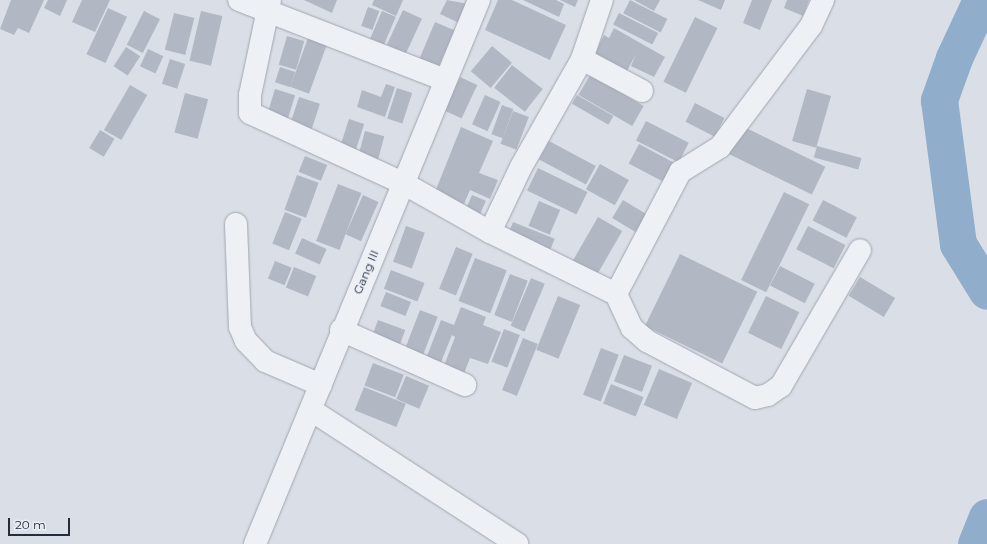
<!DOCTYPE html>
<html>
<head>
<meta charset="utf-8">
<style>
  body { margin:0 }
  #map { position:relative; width:987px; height:544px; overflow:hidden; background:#dadfe7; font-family:Montserrat,sans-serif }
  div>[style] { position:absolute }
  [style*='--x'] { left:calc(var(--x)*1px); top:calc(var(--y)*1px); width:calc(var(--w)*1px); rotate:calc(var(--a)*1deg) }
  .river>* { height:37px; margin:-18.5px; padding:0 18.5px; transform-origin:18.5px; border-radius:18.5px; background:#91adcc }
  .building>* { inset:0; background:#b1b8c4; transform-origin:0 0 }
  .roads { filter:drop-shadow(0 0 1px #9fa6b1) drop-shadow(0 0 1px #9fa6b1) }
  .minor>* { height:22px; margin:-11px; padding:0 11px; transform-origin:11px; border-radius:11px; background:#edf0f5 }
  span { translate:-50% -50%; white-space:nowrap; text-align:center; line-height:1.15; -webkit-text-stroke:3px #eaeef5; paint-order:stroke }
  .street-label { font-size:12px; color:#232d3e }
  .scale { position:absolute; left:8px; top:518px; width:62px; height:18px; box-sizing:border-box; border:2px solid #232d3e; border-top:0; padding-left:5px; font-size:12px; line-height:14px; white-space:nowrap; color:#232d3e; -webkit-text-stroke:3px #eaeef5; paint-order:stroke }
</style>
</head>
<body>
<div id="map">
  <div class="river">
    <div style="--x:981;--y:0;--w:64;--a:115"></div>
    <div style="--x:954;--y:58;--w:45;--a:109.7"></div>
    <div style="--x:939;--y:100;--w:145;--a:82.5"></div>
    <div style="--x:958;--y:244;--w:55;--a:58.3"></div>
    <div style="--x:976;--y:544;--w:29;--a:-68"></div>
  </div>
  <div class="building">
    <div style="clip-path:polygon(11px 0,44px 0,29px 33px,18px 28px,14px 35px,0 29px)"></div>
    <div style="clip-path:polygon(48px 0,67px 0,60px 16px,44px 8px)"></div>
    <div style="clip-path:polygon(82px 0,110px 0,95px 32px,72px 22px)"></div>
    <div style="clip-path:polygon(304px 0,337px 0,332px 13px)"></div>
    <div style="clip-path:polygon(374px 0,403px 0,396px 16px,372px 5px)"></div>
    <div style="clip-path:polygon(447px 0,468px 4px,459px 23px,440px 14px)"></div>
    <div style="clip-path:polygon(498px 0,512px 0,566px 25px,550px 60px,485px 30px)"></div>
    <div style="clip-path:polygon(523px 0,556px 0,564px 4px,559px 17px)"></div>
    <div style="clip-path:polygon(560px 0,578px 0,575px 7px)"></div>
    <div style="left:630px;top:0;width:42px;height:15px;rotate:27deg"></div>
    <div style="clip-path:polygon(634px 0,660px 0,654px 11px)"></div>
    <div style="clip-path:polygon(698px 0,725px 0,721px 10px)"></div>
    <div style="clip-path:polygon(752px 0,772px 0,760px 30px,743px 23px)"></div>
    <div style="clip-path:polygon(787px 0,809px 0,803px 16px,784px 8px)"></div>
    <div style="left:368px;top:7px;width:12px;height:20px;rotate:20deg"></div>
    <div style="left:108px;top:8px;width:21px;height:51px;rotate:25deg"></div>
    <div style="left:403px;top:10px;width:21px;height:38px;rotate:25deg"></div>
    <div style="left:144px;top:11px;width:18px;height:38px;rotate:27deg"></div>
    <div style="left:201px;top:11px;width:22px;height:51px;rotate:13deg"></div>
    <div style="left:382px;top:11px;width:15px;height:30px;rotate:23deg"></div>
    <div style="left:174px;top:13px;width:21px;height:38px;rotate:14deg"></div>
    <div style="left:619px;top:13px;width:44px;height:13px;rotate:27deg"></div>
    <div style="left:695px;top:17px;width:25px;height:72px;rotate:26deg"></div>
    <div style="left:435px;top:22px;width:21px;height:39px;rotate:23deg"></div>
    <div style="clip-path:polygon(614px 28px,665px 57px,654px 77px,631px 66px,636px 54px,627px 71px,594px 55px,604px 35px,609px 38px)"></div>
    <div style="left:287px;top:36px;width:18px;height:30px;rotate:16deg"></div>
    <div style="left:308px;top:38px;width:20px;height:52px;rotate:20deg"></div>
    <div style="left:492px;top:46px;width:26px;height:33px;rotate:40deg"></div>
    <div style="left:126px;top:47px;width:17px;height:23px;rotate:33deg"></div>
    <div style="left:148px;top:49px;width:17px;height:19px;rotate:25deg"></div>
    <div style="left:170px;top:59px;width:16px;height:26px;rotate:18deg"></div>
    <div style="left:512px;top:65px;width:39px;height:29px;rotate:38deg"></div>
    <div style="left:280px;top:67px;width:16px;height:16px;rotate:18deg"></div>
    <div style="left:590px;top:75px;width:62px;height:23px;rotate:30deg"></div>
    <div style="left:460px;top:77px;width:19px;height:37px;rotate:25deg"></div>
    <div style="clip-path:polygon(386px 84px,395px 87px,385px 117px,357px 107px,362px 90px,381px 97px)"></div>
    <div style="left:130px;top:85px;width:20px;height:52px;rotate:30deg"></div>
    <div style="left:397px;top:88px;width:16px;height:32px;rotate:18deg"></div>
    <div style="left:275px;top:89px;width:21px;height:32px;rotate:17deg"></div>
    <div style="left:807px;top:89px;width:25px;height:54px;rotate:16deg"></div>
    <div style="left:185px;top:93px;width:24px;height:41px;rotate:15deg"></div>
    <div style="left:485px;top:95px;width:17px;height:32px;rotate:24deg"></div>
    <div style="left:577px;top:95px;width:42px;height:10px;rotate:30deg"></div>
    <div style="left:299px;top:97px;width:22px;height:34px;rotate:18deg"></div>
    <div style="left:695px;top:103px;width:33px;height:21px;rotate:27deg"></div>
    <div style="left:502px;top:105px;width:12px;height:31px;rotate:20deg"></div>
    <div style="left:513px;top:111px;width:17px;height:35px;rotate:21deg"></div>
    <div style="left:349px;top:119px;width:16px;height:32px;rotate:18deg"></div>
    <div style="left:646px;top:121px;width:48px;height:22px;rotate:27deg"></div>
    <div style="left:740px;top:125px;width:95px;height:31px;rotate:26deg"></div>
    <div style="clip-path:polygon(461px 127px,493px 141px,479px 173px,498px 180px,490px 199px,470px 190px,464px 204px,435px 192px)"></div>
    <div style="left:100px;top:130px;width:17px;height:21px;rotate:31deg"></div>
    <div style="left:365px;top:131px;width:20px;height:28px;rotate:15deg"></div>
    <div style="left:549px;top:141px;width:53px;height:21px;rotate:28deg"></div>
    <div style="left:639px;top:144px;width:44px;height:22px;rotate:28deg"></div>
    <div style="left:817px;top:146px;width:46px;height:12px;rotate:15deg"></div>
    <div style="left:305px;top:156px;width:24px;height:17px;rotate:22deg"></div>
    <div style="left:600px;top:164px;width:33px;height:29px;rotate:29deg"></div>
    <div style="left:538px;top:168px;width:55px;height:25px;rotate:26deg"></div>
    <div style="left:297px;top:175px;width:23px;height:37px;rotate:20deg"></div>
    <div style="left:338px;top:184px;width:25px;height:61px;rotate:21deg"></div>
    <div style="left:784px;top:192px;width:28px;height:98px;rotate:26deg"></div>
    <div style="left:363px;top:195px;width:17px;height:43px;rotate:24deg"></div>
    <div style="left:472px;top:195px;width:15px;height:15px;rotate:23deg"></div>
    <div style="left:623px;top:200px;width:29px;height:21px;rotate:31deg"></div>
    <div style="left:823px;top:200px;width:38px;height:23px;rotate:27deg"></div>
    <div style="left:539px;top:201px;width:23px;height:27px;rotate:23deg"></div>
    <div style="left:285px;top:212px;width:18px;height:34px;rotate:22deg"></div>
    <div style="left:598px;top:217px;width:28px;height:51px;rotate:30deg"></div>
    <div style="left:513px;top:222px;width:45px;height:14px;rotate:22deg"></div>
    <div style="left:406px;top:226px;width:20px;height:38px;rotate:20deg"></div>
    <div style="left:808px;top:226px;width:42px;height:26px;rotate:27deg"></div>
    <div style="left:302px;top:238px;width:27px;height:17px;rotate:24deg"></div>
    <div style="left:456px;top:247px;width:18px;height:45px;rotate:22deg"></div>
    <div style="left:680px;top:254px;width:86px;height:80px;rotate:26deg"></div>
    <div style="left:475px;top:258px;width:34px;height:46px;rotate:21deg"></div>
    <div style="left:275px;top:261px;width:18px;height:19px;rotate:22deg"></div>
    <div style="left:780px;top:266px;width:39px;height:22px;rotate:27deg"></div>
    <div style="left:294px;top:267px;width:24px;height:22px;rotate:22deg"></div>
    <div style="left:391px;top:270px;width:36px;height:20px;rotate:21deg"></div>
    <div style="left:510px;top:274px;width:19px;height:44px;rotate:21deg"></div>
    <div style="left:860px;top:277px;width:41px;height:22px;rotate:31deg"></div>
    <div style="left:531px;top:278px;width:15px;height:52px;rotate:23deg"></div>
    <div style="left:386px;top:292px;width:27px;height:15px;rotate:22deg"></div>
    <div style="left:558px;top:296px;width:24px;height:58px;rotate:22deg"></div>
    <div style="left:766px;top:296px;width:37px;height:41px;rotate:26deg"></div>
    <div style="clip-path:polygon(461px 307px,486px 317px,483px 325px,501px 332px,488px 364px,470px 358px,462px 379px,442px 371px,455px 337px,452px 335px,439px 367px,425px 361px,441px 320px,454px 325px)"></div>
    <div style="left:420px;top:310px;width:19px;height:40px;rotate:21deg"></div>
    <div style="left:378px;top:320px;width:29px;height:22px;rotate:20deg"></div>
    <div style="left:504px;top:329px;width:17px;height:35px;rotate:21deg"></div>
    <div style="left:523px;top:338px;width:16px;height:56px;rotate:22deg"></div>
    <div style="left:601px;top:348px;width:19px;height:50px;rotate:21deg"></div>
    <div style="left:624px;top:355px;width:30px;height:28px;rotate:21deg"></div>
    <div style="left:373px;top:363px;width:33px;height:24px;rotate:21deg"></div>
    <div style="left:659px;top:369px;width:36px;height:39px;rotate:23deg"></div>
    <div style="left:406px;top:376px;width:25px;height:25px;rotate:23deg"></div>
    <div style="left:611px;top:384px;width:35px;height:21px;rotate:22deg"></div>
    <div style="left:364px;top:387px;width:45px;height:25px;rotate:22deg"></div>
  </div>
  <div class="roads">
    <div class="minor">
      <div style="--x:239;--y:0;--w:221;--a:21.2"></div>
      <div style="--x:270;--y:0;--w:97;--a:101.9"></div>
      <div style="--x:250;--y:95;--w:18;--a:90"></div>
      <div style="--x:250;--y:113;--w:168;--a:24.6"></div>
      <div style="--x:403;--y:183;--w:100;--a:29.4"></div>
      <div style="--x:490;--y:232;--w:140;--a:26.2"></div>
      <div style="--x:616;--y:294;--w:38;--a:65"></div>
      <div style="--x:632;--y:328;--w:20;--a:41"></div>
      <div style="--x:647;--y:341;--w:122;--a:27.8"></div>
      <div style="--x:755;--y:398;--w:13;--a:-13"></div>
      <div style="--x:768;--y:395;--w:16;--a:-35"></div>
      <div style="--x:781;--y:386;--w:157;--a:-59.8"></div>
      <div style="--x:582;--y:59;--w:68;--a:28.1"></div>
      <div style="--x:236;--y:224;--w:103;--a:87.8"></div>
      <div style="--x:240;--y:327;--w:15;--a:67"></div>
      <div style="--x:246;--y:341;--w:28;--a:46"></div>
      <div style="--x:265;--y:361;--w:61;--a:23.2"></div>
      <div style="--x:490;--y:232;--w:72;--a:-64.5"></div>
      <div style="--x:521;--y:167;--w:124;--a:-60.5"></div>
      <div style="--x:582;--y:59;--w:62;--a:-71.3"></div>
      <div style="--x:616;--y:294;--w:138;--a:-62.3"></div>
      <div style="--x:680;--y:172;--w:47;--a:-32"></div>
      <div style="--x:720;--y:147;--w:151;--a:-53.1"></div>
      <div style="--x:811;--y:26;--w:29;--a:-65"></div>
      <div style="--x:341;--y:330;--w:136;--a:23.9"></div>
      <div style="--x:311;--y:410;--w:246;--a:33"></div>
      <div style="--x:255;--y:544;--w:588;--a:-67.62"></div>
    </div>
  </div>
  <div class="street-label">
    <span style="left:366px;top:272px;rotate:-67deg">Gang III</span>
  </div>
  <div class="scale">20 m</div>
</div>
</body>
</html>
